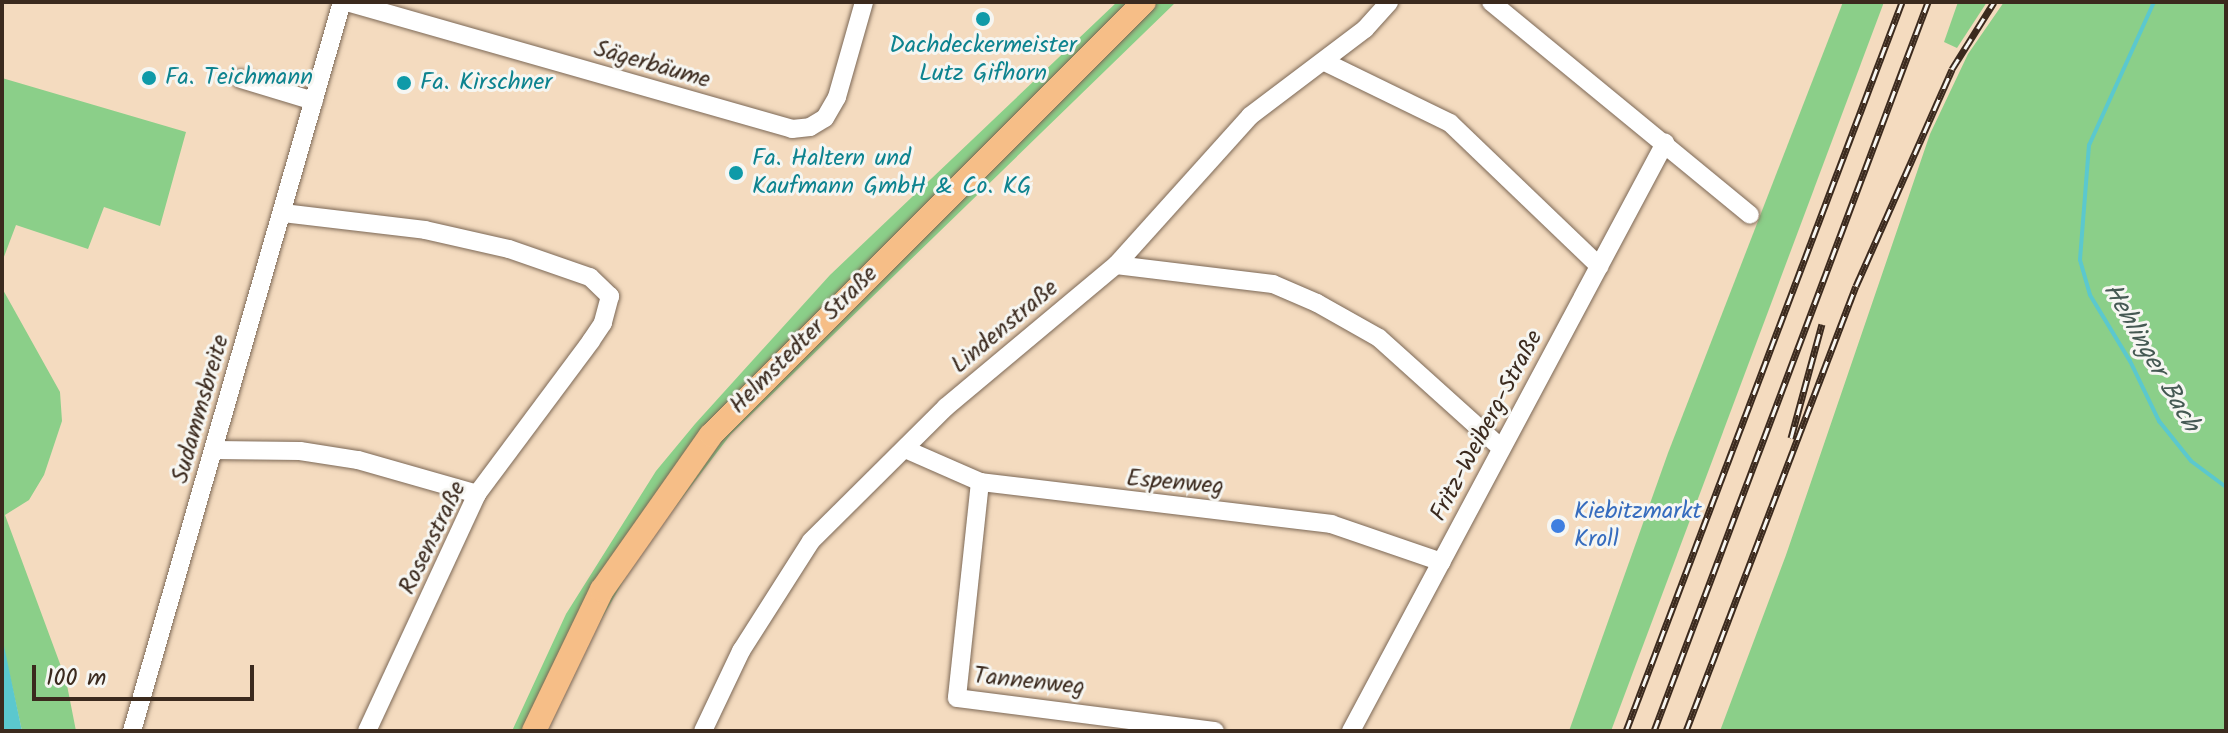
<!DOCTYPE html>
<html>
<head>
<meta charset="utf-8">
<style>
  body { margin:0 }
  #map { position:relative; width:2228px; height:733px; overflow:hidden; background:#f4dbbf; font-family:Kalam,sans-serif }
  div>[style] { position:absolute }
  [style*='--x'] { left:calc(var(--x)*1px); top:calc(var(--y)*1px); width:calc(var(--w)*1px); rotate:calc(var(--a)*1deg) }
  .green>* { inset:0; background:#8bcf89 }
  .water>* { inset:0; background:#5bc8ce }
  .stream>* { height:4px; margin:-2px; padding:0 2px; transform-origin:2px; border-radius:2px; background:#5bc8ce }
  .roads { filter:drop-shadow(0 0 2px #7c6856) drop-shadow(0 0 2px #7c6856) }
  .minor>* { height:18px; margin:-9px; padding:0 9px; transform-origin:9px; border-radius:9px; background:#fff }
  .major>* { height:24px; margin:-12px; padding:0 12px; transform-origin:12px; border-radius:12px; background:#f6be87 }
  .rail>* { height:7px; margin-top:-3.5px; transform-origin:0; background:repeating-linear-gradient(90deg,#f6f6f2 0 12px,#3b2a1e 0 24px); box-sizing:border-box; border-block:2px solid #3b2a1e }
  .dots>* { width:22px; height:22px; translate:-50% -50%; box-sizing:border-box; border:4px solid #f6f6f2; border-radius:50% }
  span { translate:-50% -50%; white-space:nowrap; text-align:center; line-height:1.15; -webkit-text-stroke:6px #f6f6f2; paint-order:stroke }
  .culture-label { font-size:24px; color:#0d838f }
  .left { translate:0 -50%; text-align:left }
  .street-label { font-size:24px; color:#3b2a1e }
  .shop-label { font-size:24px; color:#366cbe }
  .water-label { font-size:26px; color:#455953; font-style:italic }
  .frame { position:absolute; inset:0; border:4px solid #3b2a1e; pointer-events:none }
  .scale { position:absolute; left:32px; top:665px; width:222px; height:36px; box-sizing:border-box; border:4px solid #3b2a1e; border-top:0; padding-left:10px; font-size:24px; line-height:28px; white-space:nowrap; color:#3b2a1e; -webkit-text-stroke:6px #f6f6f2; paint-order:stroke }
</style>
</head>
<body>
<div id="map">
  <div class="green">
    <div style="clip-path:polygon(1117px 2px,1176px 2px,731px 434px,637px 557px,585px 648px,546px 731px,512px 731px,566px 614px,656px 471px,695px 424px,830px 275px)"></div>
    <div style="clip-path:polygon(1843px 2px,1884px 2px,1611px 731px,1569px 731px,1668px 453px)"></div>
    <div style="clip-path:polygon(1958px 2px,1987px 2px,1957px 48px,1944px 42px)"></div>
    <div style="clip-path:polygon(2004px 2px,2226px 2px,2226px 731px,1720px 731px,1786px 555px,1930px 134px,1968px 54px)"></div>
    <div style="clip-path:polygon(2px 78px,186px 132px,160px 226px,104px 207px,88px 249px,16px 225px,2px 262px)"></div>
    <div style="clip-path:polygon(2px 288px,60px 392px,62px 421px,44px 475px,29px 500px,5px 515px,66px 680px,76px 731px,22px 731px,2px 641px)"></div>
  </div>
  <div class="water">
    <div style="clip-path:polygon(2px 641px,4px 646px,22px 731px,2px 731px)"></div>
  </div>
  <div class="stream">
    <div style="--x:2154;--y:2;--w:157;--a:114.4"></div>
    <div style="--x:2089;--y:145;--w:115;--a:94.5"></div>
    <div style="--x:2080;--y:260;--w:36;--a:74"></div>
    <div style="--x:2090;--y:295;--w:77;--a:58.8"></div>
    <div style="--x:2130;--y:361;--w:67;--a:64.2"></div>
    <div style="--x:2159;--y:421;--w:51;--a:51.3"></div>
    <div style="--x:2191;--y:461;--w:44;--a:36.6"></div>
    <div style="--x:2;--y:365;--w:24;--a:90"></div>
  </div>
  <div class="roads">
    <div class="minor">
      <div style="--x:347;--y:2;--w:463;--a:15.9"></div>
      <div style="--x:792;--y:129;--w:18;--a:-6"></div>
      <div style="--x:810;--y:127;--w:17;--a:-31"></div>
      <div style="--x:825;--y:118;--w:24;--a:-60"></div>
      <div style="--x:837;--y:97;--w:99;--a:-74.1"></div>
      <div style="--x:1491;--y:2;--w:335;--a:39.4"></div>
      <div style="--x:1325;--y:62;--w:139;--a:26"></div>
      <div style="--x:1450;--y:123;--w:207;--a:43.8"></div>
      <div style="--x:241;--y:79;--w:76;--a:16.8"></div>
      <div style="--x:283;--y:213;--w:143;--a:6.8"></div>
      <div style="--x:425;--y:230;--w:86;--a:12.7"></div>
      <div style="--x:509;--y:249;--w:86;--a:19.1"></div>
      <div style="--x:590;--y:277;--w:28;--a:44"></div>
      <div style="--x:610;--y:296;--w:28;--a:105"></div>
      <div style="--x:603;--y:323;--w:22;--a:124"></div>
      <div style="--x:591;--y:341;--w:191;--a:126.7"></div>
      <div style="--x:477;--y:494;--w:261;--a:114.9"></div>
      <div style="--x:1116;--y:265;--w:158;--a:6.9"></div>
      <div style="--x:1273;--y:284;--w:48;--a:23.4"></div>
      <div style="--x:1317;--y:303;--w:71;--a:29.4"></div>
      <div style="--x:1379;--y:338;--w:164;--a:42"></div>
      <div style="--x:905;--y:449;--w:82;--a:23.7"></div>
      <div style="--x:980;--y:482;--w:354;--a:6.8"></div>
      <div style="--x:1331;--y:524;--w:117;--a:18.9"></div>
      <div style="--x:215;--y:450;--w:85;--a:0.7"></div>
      <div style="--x:300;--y:451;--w:59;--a:8.8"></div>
      <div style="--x:358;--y:460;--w:124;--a:15.9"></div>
      <div style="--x:980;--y:482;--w:217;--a:96.1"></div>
      <div style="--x:957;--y:698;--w:260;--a:7.3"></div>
      <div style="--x:132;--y:731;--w:759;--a:-73.93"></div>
      <div style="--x:703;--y:731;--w:89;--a:-64.6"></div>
      <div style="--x:741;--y:651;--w:130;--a:-57.5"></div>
      <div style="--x:811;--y:541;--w:190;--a:-44.8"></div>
      <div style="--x:946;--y:407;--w:222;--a:-39.9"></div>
      <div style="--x:1116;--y:265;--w:200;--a:-48"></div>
      <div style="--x:1250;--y:116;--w:144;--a:-37.1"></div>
      <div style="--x:1365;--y:29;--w:36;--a:-48"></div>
      <div style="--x:1351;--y:731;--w:667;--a:-61.9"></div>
    </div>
    <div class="major">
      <div style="--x:534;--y:731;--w:157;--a:-64.3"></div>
      <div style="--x:602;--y:590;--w:189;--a:-54.9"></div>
      <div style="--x:711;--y:435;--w:612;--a:-45"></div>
    </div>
  </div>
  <div class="rail">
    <div style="--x:1791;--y:438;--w:118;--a:-74.8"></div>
    <div style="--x:1626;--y:731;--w:779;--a:-69.26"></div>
    <div style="--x:1654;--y:731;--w:779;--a:-69.4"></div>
    <div style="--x:1686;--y:731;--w:476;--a:-69.1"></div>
    <div style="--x:1856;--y:286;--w:237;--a:-66.1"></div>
    <div style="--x:1952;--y:69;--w:79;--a:-57.9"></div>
  </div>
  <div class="dots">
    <div style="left:983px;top:19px;background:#0f9aa8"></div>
    <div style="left:149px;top:78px;background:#0f9aa8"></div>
    <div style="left:404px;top:83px;background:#0f9aa8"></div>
    <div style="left:736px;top:173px;background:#0f9aa8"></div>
    <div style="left:1558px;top:526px;background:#3f7fe0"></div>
  </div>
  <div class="culture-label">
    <span style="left:983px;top:60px">Dachdeckermeister<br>Lutz Gifhorn</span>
    <span class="left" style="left:165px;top:78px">Fa. Teichmann</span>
    <span class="left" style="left:420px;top:83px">Fa. Kirschner</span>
    <span class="left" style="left:752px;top:173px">Fa. Haltern und<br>Kaufmann GmbH &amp; Co. KG</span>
  </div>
  <div class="street-label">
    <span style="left:652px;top:65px;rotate:16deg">Sägerbäume</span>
    <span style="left:1005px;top:327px;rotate:-40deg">Lindenstraße</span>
    <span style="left:804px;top:340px;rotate:-45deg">Helmstedter Straße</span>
    <span style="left:201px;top:409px;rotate:-74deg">Sudammsbreite</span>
    <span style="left:1487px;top:426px;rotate:-62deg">Fritz-Weiberg-Straße</span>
    <span style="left:1175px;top:483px;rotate:5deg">Espenweg</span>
    <span style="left:433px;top:538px;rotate:-64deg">Rosenstraße</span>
    <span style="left:1029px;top:682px;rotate:6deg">Tannenweg</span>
  </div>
  <div class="shop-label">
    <span class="left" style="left:1574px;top:526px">Kiebitzmarkt<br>Kroll</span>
  </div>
  <div class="water-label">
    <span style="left:2150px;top:358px;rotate:60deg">Hehlinger Bach</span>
  </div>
  <div class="frame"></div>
  <div class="scale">100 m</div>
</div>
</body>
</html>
